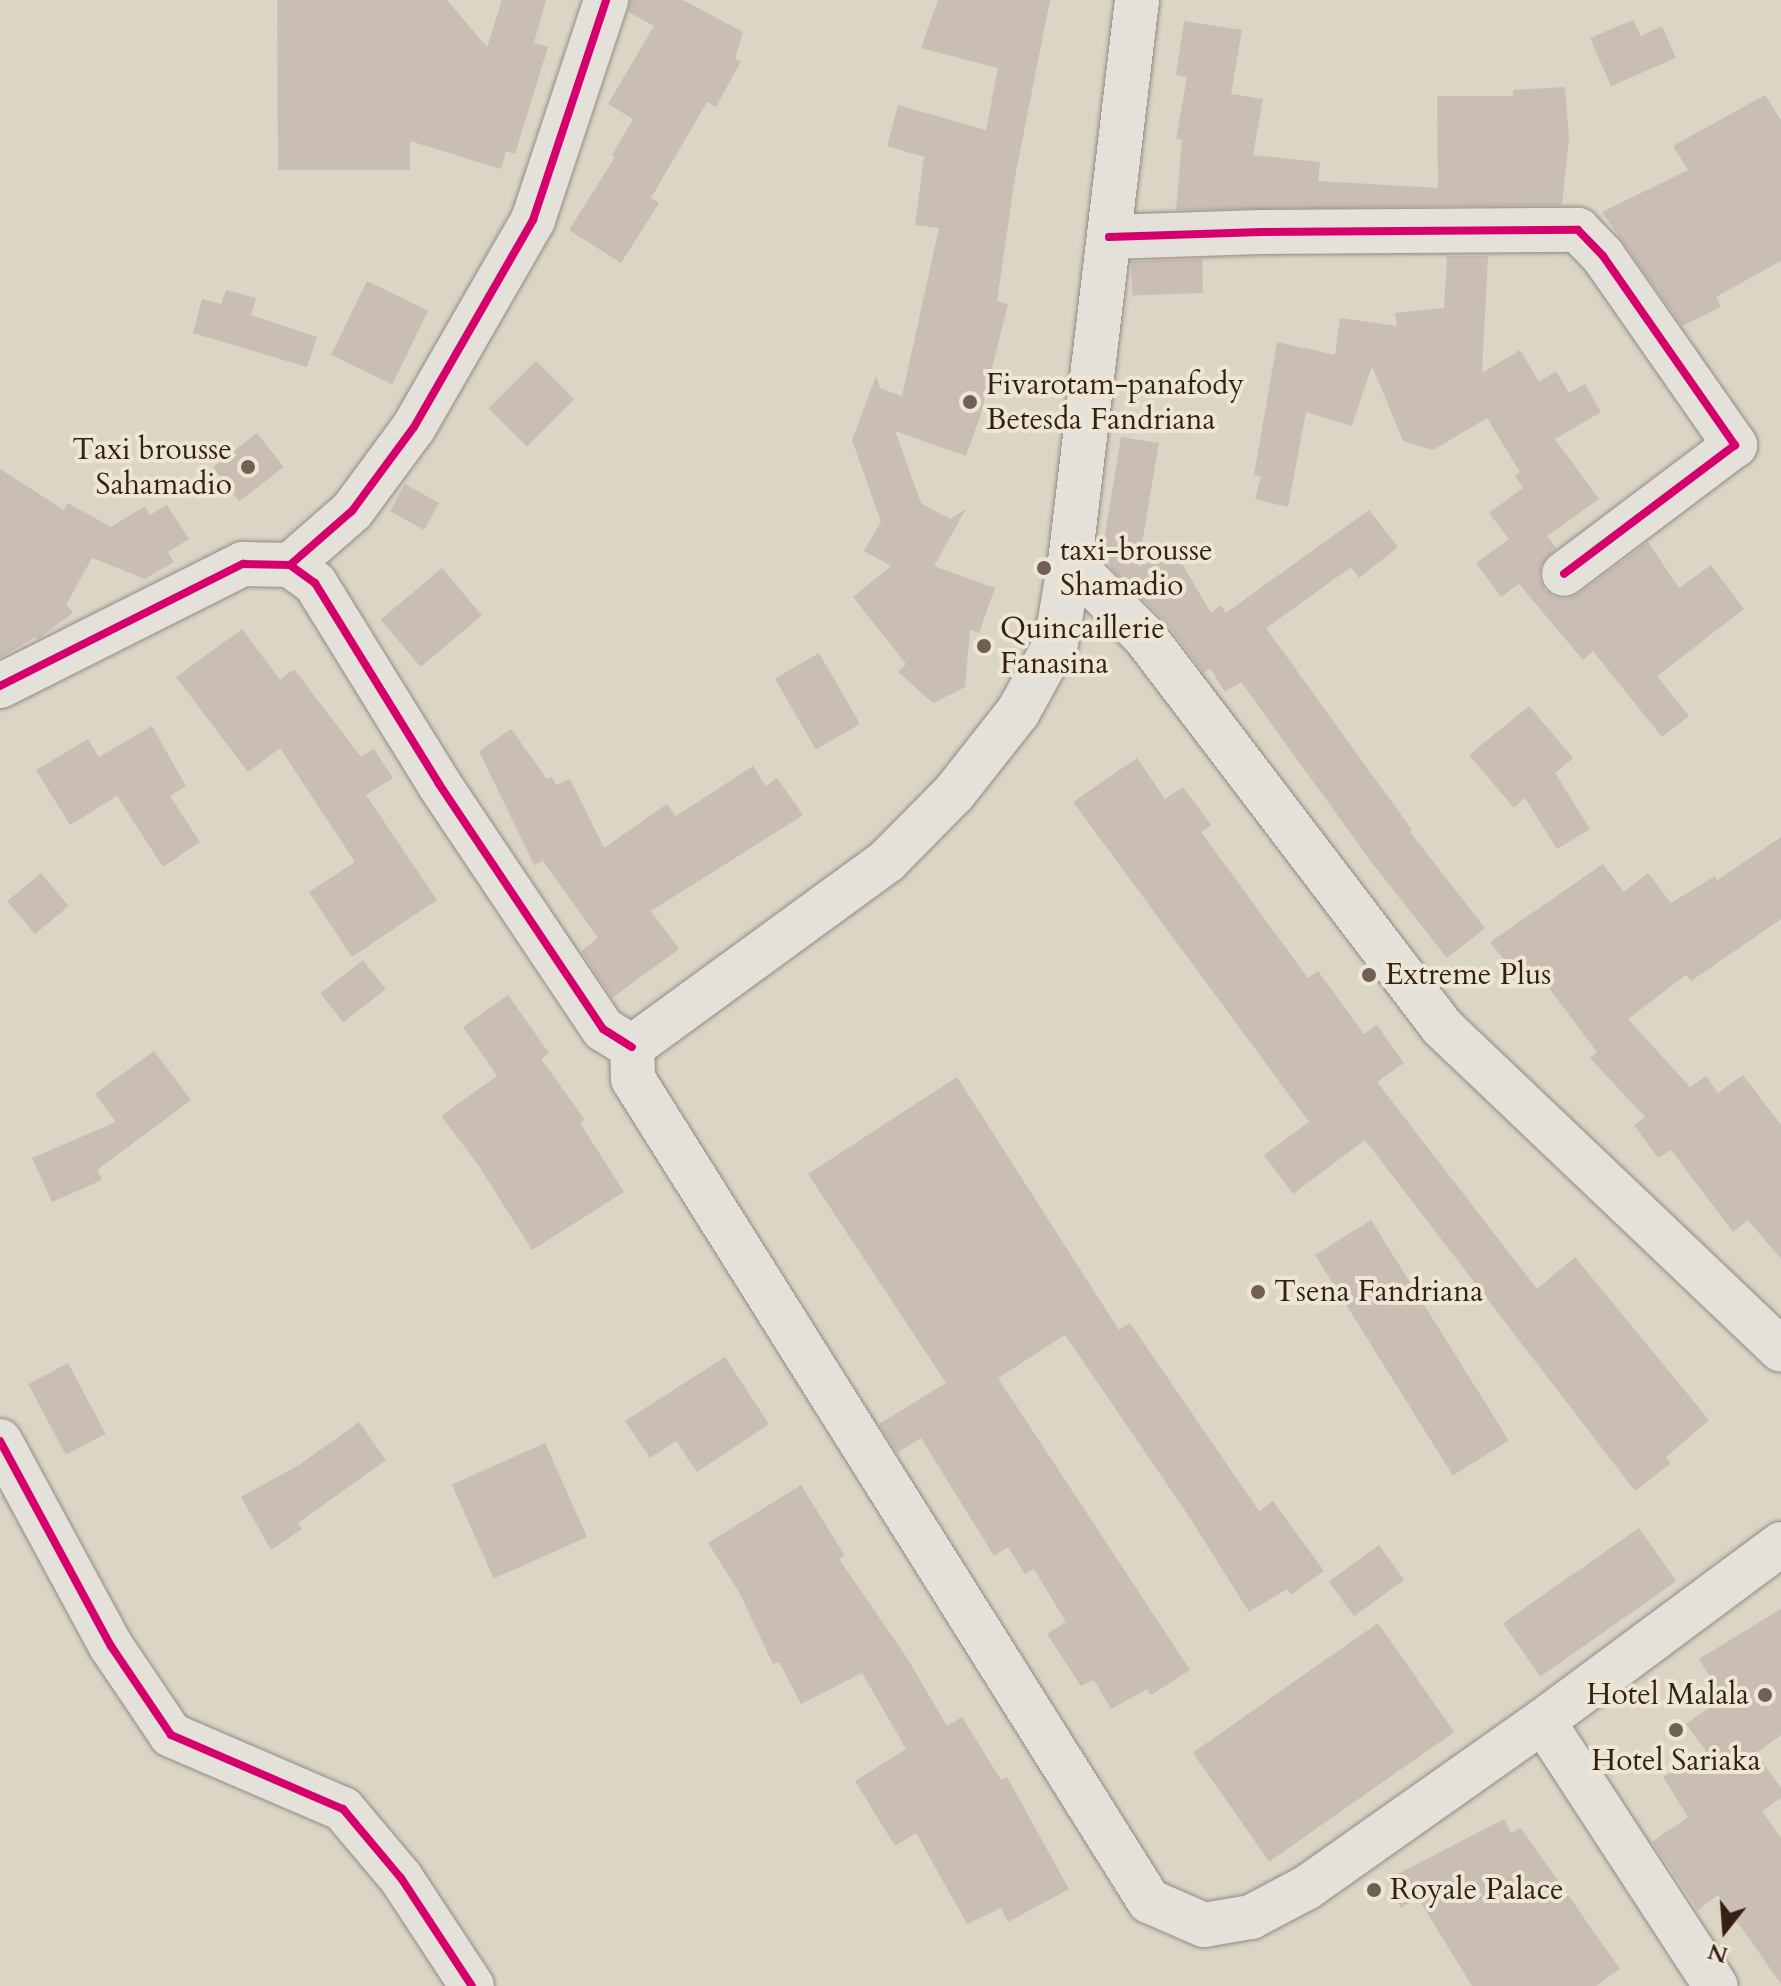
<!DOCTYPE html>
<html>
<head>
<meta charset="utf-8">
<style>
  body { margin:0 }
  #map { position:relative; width:1781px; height:1986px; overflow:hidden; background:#dbd5c6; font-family:Cardo,serif }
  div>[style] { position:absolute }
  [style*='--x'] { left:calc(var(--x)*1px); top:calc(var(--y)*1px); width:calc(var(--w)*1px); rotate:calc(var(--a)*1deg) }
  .building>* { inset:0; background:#cabdb4; transform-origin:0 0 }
  .roads { filter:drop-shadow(0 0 2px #928c82) drop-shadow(0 0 2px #928c82) }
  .minor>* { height:44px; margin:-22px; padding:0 22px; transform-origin:22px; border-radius:22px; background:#e4e1da }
  .tertiary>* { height:44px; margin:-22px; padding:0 22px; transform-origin:22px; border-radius:22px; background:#e4e1da }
  .secondary>* { height:44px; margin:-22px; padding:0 22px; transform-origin:22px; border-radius:22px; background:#e4e1da }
  .cycleway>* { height:8px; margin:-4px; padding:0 4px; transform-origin:4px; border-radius:4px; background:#d6006c }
  .dots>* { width:22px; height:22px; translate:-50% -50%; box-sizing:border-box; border:4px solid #ede6d5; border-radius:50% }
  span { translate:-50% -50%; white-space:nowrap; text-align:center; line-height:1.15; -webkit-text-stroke:8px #ede6d5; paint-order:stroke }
  .poi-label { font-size:30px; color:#362016 }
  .left { translate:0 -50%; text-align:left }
  .right { translate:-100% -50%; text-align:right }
  .north { position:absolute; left:1685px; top:1890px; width:80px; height:80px; -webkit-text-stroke:6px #ede6d5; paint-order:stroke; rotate:197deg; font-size:22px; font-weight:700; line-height:32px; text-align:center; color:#362016 }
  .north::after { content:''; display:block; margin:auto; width:28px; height:36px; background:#362016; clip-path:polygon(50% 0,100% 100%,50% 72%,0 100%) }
</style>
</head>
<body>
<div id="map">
  <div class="building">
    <div style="clip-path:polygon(277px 0,447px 0,487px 47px,502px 0,546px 0,534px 43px,548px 47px,515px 154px,506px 151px,501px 169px,410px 141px,410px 170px,278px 170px)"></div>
    <div style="clip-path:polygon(630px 0,683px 0,743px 32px,735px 59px,741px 61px,716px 107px,707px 102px,651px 198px,659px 203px,621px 263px,569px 230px,615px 157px,612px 155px,633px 119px,608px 104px,654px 26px,628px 12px)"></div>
    <div style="clip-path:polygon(938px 0,1050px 0,1015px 177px,997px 301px,1008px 304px,980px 417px,966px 456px,895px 431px,921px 503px,950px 519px,966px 509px,934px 566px,995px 588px,979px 633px,970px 630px,965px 687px,933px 703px,898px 672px,906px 664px,853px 597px,891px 566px,864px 551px,881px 522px,852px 440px,876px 376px,880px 388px,902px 396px,939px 228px,915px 225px,924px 157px,887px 146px,898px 105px,986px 130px,998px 68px,921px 48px)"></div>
    <div style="clip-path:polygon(1633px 20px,1641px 36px,1662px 26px,1676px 58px,1611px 86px,1590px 38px)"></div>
    <div style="clip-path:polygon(1184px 21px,1242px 30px,1231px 94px,1263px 99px,1253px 155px,1320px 162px,1318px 181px,1438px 188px,1437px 96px,1513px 96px,1513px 90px,1565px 87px,1569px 138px,1562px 205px,1176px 210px,1182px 140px,1176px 139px,1187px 77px,1176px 75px)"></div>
    <div style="clip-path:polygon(1765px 95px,1781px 120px,1781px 261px,1716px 297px,1721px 307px,1682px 326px,1602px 212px,1688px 170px,1673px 146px)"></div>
    <div style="clip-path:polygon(1447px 256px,1488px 256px,1482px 373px,1520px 350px,1539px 382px,1556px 371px,1569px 393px,1585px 384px,1601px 412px,1555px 439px,1599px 499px,1547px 536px,1556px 548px,1541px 565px,1539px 578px,1545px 590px,1554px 597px,1566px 599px,1578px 594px,1648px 542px,1679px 588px,1711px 565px,1744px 609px,1657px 676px,1689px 716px,1662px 737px,1593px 651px,1583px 660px,1519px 584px,1501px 597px,1476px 563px,1509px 539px,1489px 513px,1523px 488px,1515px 476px,1520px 472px,1487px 418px,1433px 450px,1403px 441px,1372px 366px,1352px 426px,1306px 412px,1288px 507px,1255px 499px,1261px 476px,1254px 475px,1277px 342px,1335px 355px,1340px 318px,1397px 326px,1395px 313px,1444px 308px)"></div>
    <div style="left:1202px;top:259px;width:34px;height:71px;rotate:88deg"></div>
    <div style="left:367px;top:281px;width:68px;height:82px;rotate:26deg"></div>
    <div style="clip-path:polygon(226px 290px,256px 298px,251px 315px,317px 337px,307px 367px,193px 333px,202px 299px,221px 304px)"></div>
    <div style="left:536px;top:361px;width:54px;height:67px;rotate:45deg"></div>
    <div style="left:257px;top:433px;width:43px;height:56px;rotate:52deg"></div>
    <div style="clip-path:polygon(1121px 437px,1159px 443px,1138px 567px,1172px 547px,1211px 613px,1220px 605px,1226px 613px,1369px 510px,1398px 547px,1359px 578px,1351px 567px,1266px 628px,1412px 830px,1410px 832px,1485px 928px,1447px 958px,1372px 863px,1241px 682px,1225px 692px,1210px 668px,1204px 673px,1163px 619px,1113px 570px,1102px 551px)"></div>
    <div style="clip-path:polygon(0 469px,64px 510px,68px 503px,111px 527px,145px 506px,150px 515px,167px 505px,189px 539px,168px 552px,174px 562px,145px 579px,92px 558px,66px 605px,73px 613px,38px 639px,35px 637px,0 658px)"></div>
    <div style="left:405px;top:484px;width:39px;height:31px;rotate:29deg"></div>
    <div style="left:442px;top:568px;width:62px;height:80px;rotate:50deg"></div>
    <div style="clip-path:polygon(242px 629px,280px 680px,294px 669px,361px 757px,374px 749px,393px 778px,366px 795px,437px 900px,352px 957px,309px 892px,355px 862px,280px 748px,248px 772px,176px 677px)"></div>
    <div style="left:819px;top:653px;width:82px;height:51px;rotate:60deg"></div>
    <div style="clip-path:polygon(1529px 706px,1573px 758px,1555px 773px,1590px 829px,1557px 849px,1525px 798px,1514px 808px,1469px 755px)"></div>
    <div style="clip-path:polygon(152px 726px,186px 786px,170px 796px,200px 842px,163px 867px,117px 796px,70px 825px,36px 770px,88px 739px,99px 757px)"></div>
    <div style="clip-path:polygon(511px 729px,547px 779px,552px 777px,556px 785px,570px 779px,604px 848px,667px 804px,676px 816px,753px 766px,766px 786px,777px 778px,803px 815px,651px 911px,679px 949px,612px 998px,581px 951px,598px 938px,543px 861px,534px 865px,479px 751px)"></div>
    <div style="clip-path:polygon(1137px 758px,1165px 799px,1183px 787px,1211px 825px,1201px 832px,1308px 978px,1318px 971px,1364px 1034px,1377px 1025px,1404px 1063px,1377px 1082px,1537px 1289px,1575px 1257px,1709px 1420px,1666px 1457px,1671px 1463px,1635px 1491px,1365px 1140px,1293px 1194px,1264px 1155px,1309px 1122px,1073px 802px)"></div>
    <div style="clip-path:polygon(1781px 837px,1781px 919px,1691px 981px,1686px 975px,1628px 1019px,1690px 1087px,1706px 1076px,1718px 1093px,1743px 1075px,1781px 1125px,1781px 1259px,1748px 1220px,1733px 1232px,1671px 1150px,1658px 1158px,1634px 1125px,1645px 1117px,1590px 1058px,1597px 1052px,1540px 976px,1526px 988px,1490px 942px,1603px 864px,1624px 892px,1648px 873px,1671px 903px,1715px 876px,1717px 880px)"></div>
    <div style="left:41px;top:873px;width:43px;height:44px;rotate:50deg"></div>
    <div style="left:363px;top:960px;width:37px;height:54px;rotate:52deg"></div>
    <div style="clip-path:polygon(508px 995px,549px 1053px,541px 1059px,585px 1120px,580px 1123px,624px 1192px,532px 1250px,479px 1166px,441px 1116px,497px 1076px,463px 1027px)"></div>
    <div style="clip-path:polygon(154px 1051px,191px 1100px,97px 1170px,102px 1180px,52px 1202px,32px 1158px,116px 1122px,95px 1094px)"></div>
    <div style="clip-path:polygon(957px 1077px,1119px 1330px,1130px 1323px,1259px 1511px,1273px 1501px,1324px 1571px,1291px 1595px,1287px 1589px,1249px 1612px,1190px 1518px,1065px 1335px,998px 1378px,1190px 1670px,1151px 1695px,1147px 1689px,1111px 1709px,1094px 1680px,1081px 1686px,1047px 1634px,1066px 1622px,1034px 1569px,1025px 1574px,1008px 1547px,994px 1556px,921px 1438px,897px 1453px,879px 1424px,946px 1383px,808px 1174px)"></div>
    <div style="left:1371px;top:1220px;width:260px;height:66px;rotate:58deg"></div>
    <div style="clip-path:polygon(725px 1357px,769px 1424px,697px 1472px,676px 1441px,650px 1458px,625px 1421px)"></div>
    <div style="left:68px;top:1363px;width:80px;height:45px;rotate:62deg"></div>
    <div style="clip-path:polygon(359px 1422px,386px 1460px,298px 1523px,302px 1529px,271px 1550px,241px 1497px,299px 1465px)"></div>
    <div style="left:545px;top:1443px;width:103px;height:102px;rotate:66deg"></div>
    <div style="clip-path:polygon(801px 1485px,845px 1556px,839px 1559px,907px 1658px,947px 1726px,962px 1717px,1001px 1780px,1007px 1777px,1069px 1889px,1008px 1922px,1001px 1908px,967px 1924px,916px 1833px,895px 1846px,855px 1781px,906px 1749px,862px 1673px,801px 1704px,779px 1662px,773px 1664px,739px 1592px,708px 1543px)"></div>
    <div style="left:1639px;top:1528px;width:65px;height:166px;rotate:55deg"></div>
    <div style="left:1379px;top:1545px;width:43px;height:62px;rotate:54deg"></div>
    <div style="clip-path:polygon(1781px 1609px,1781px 1735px,1756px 1753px,1781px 1788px,1781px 1798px,1762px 1811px,1781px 1838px,1781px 1984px,1718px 1895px,1698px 1910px,1652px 1842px,1688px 1817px,1663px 1777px,1706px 1751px,1686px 1724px,1723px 1698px,1699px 1659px)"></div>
    <div style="left:1378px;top:1623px;width:133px;height:226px;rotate:55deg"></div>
    <div style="clip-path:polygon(1504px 1819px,1511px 1833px,1521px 1828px,1620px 1969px,1596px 1986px,1472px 1986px,1418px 1898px,1401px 1908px,1386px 1880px)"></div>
  </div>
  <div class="roads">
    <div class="minor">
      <div style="--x:1109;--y:237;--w:152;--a:-1.9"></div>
      <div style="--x:1261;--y:232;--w:317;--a:-0.4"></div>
      <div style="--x:1578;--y:230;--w:36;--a:46"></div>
      <div style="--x:1603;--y:256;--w:231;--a:55.1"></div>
      <div style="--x:1735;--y:445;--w:214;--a:143"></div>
      <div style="--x:290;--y:565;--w:82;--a:-41.1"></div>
      <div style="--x:352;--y:511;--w:104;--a:-53.6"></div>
      <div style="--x:414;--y:427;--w:239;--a:-60.1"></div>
      <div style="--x:533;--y:220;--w:232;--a:-71.6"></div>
      <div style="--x:0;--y:686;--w:272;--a:-26.7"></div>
      <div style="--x:243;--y:564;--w:47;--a:1.2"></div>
      <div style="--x:290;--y:565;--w:31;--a:36"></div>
      <div style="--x:315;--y:583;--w:236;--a:58.3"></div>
      <div style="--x:439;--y:784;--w:295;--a:56.2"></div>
      <div style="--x:603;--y:1029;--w:34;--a:32"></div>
      <div style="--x:0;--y:1441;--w:233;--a:61.6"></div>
      <div style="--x:111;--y:1646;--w:107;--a:56"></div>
      <div style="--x:171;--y:1735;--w:187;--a:23.3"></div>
      <div style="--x:343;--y:1809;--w:90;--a:50"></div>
      <div style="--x:401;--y:1878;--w:129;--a:56.7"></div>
    </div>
    <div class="tertiary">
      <div style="--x:1070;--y:562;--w:566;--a:-83.2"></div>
    </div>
    <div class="secondary">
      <div style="--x:1070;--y:562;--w:82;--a:99.8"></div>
      <div style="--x:1056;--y:643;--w:79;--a:118.8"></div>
      <div style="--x:1018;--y:712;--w:103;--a:128.3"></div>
      <div style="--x:954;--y:793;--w:95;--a:134.6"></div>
      <div style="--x:887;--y:861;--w:316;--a:143.9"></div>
      <div style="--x:632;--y:1047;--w:32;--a:88"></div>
      <div style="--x:633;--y:1079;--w:971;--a:57.88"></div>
      <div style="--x:1149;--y:1901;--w:60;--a:23.6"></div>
      <div style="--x:1204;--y:1925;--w:48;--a:-9.7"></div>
      <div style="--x:1251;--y:1917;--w:62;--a:-27.8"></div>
      <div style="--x:1306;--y:1888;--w:290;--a:-35.2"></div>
      <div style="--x:1543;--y:1721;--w:297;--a:-36.6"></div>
      <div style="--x:1070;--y:562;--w:106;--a:45"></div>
      <div style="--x:1145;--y:637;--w:490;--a:52.7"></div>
      <div style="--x:1442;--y:1027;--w:468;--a:43.6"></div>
      <div style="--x:1543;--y:1721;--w:316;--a:56.9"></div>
    </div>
  </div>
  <div class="cycleway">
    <div style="--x:1109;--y:237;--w:152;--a:-1.9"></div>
    <div style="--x:1261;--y:232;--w:317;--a:-0.4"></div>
    <div style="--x:1578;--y:230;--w:36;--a:46"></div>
    <div style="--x:1603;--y:256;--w:231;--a:55.1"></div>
    <div style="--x:1735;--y:445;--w:214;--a:143"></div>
    <div style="--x:290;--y:565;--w:82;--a:-41.1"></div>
    <div style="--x:352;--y:511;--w:104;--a:-53.6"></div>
    <div style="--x:414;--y:427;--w:239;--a:-60.1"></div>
    <div style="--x:533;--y:220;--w:232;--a:-71.6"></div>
    <div style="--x:0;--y:686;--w:272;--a:-26.7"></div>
    <div style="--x:243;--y:564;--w:47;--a:1.2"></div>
    <div style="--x:290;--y:565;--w:31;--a:36"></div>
    <div style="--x:315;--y:583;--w:236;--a:58.3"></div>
    <div style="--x:439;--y:784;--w:295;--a:56.2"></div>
    <div style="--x:603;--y:1029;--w:34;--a:32"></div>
    <div style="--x:0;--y:1441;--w:233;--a:61.6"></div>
    <div style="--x:111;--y:1646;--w:107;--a:56"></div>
    <div style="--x:171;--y:1735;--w:187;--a:23.3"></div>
    <div style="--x:343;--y:1809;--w:90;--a:50"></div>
    <div style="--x:401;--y:1878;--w:129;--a:56.7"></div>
  </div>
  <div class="dots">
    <div style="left:970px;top:402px;background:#705f54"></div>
    <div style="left:248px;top:467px;background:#705f54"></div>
    <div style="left:1044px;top:568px;background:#705f54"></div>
    <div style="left:984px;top:646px;background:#705f54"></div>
    <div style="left:1369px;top:975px;background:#705f54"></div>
    <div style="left:1258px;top:1292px;background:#705f54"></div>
    <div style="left:1765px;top:1695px;background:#705f54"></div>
    <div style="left:1676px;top:1730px;background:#705f54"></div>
    <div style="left:1374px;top:1890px;background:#705f54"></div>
  </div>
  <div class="poi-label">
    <span class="left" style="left:986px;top:402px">Fivarotam-panafody<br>Betesda Fandriana</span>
    <span class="right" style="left:232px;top:467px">Taxi brousse<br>Sahamadio</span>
    <span class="left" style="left:1060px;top:568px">taxi-brousse<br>Shamadio</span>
    <span class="left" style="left:1000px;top:646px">Quincaillerie<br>Fanasina</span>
    <span class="left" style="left:1385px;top:975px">Extreme Plus</span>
    <span class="left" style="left:1274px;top:1292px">Tsena Fandriana</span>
    <span class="right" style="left:1749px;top:1695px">Hotel Malala</span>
    <span style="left:1676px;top:1761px">Hotel Sariaka</span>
    <span class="left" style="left:1390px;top:1890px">Royale Palace</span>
  </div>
  <div class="north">N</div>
</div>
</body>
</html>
